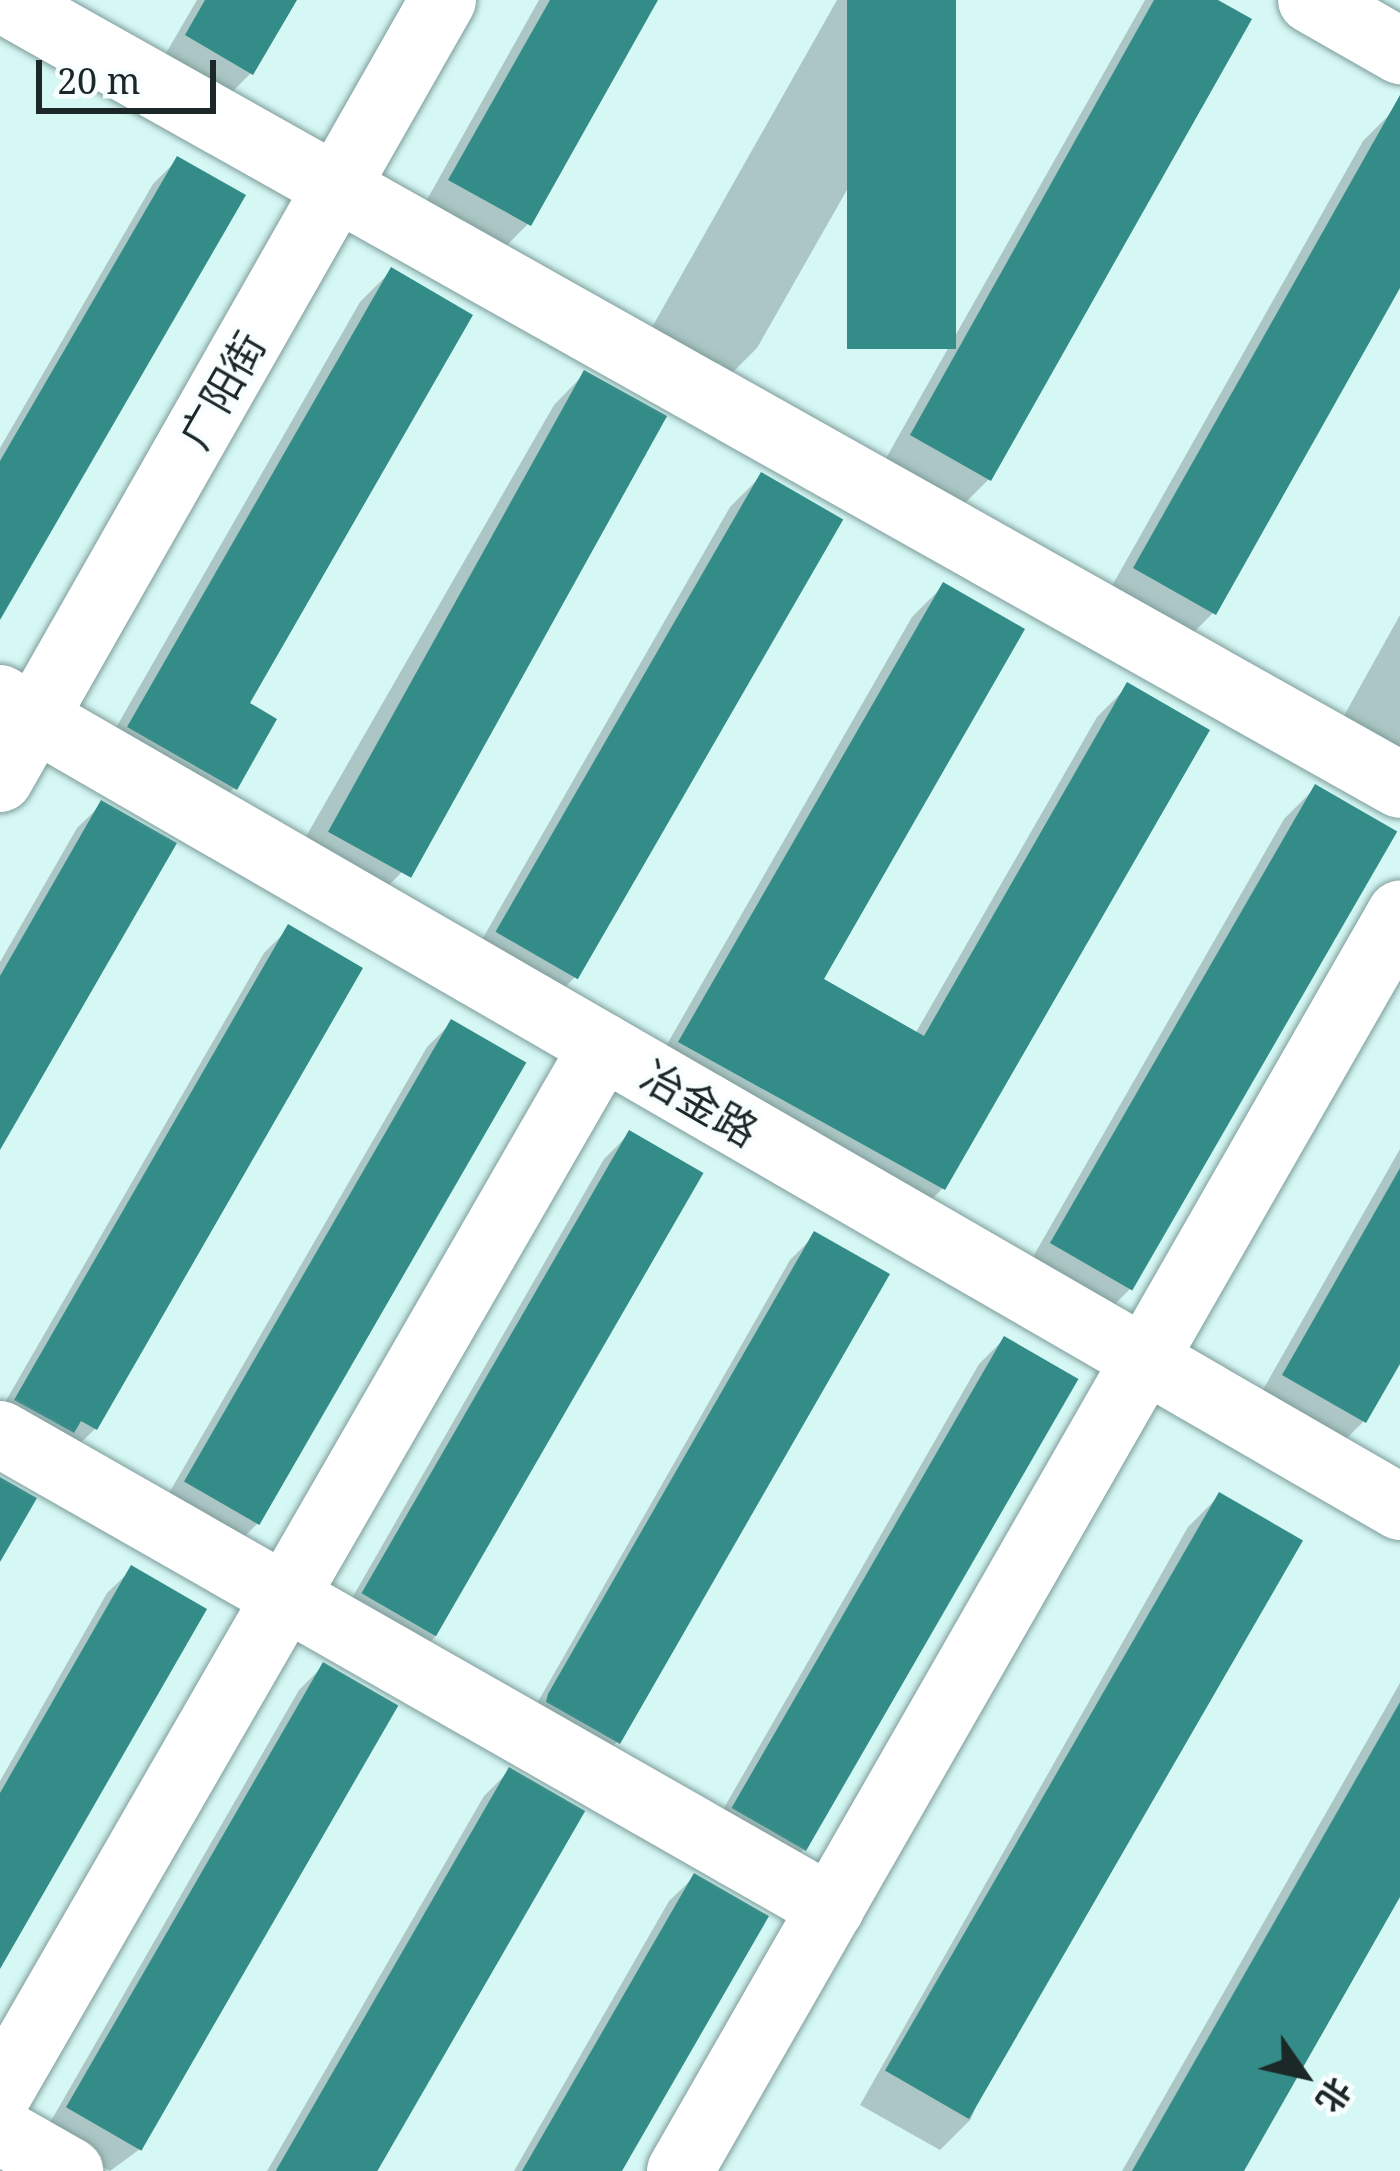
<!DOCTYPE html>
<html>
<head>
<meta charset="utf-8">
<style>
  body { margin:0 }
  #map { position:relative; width:1400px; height:2171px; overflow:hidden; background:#d6f8f5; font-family:"Noto Serif","Noto Sans SC",serif }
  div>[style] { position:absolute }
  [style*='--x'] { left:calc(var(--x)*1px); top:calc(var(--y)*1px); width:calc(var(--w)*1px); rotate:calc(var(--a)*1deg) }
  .shadow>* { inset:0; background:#0003 }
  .building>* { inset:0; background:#338c88; transform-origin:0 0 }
  .roads { filter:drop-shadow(0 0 3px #7d9c9a) drop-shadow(0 0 3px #7d9c9a) }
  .minor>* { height:66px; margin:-33px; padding:0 33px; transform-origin:33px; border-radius:33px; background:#fff }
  span { translate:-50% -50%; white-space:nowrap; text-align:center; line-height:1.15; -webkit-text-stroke:9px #f8fefe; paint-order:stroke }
  .street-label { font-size:42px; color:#1c2827 }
  .north { position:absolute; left:1244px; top:2015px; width:120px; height:120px; -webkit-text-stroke:9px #f8fefe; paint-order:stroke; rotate:124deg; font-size:33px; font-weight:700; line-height:48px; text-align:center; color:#1c2827 }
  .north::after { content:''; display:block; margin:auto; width:42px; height:54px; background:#1c2827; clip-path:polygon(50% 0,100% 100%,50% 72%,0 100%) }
  .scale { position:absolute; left:36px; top:60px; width:180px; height:54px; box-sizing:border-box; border:6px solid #1c2827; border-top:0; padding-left:15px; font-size:36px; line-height:42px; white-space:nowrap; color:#1c2827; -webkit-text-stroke:9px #f8fefe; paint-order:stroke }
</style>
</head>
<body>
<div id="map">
  <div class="shadow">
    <div style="clip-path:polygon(197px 0,294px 0,251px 73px,226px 98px,162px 60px)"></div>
    <div style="clip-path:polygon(539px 0,655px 0,528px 224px,497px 255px,420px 212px)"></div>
    <div style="clip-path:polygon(837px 0,955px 0,757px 348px,726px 379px,647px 336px)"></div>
    <div style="clip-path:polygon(1145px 0,1214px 0,989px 479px,958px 510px,881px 467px)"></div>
    <div style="clip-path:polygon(1394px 110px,1400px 114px,1400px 282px,1213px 613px,1182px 644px,1104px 600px,1363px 141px)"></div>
    <div style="clip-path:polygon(178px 159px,0 596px,0 448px,153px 184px)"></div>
    <div style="clip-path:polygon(391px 271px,246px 704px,234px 788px,203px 819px,98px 759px,360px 302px)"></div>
    <div style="clip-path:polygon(585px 373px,401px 873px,370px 904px,293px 859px,554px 405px)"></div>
    <div style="clip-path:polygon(761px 476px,575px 977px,544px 1008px,468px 964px,730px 507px)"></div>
    <div style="clip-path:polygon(943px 586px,820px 980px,915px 1034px,1097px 717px,1128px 686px,943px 1188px,912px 1219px,650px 1074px,912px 617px)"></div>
    <div style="clip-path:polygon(1400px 615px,1400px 766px,1336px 730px)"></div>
    <div style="clip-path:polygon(1315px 788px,1130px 1289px,1099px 1320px,1022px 1276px,1284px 819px)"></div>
    <div style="clip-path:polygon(102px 804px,0 1144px,0 962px,77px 828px)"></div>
    <div style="clip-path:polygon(289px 928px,95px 1429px,70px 1453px,0 1411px,264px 953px)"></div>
    <div style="clip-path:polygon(452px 1022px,258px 1523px,233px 1548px,161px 1507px,427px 1047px)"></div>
    <div style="clip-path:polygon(629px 1134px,434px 1638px,409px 1663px,340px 1619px,604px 1159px)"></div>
    <div style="clip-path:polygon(1400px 1149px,1400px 1358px,1364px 1421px,1333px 1452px,1253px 1407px)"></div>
    <div style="clip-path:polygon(815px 1235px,886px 1275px,617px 1742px,592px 1767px,523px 1728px,790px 1260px)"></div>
    <div style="clip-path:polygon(1004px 1339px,804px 1849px,779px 1874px,709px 1834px,979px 1364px)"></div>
    <div style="clip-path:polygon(1219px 1496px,971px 2119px,940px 2150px,860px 2105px,1188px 1527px)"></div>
    <div style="clip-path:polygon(132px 1569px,0 1965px,0 1781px,107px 1593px)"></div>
    <div style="clip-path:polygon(324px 1665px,140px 2149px,110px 2171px,44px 2133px,299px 1690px)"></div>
    <div style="clip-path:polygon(1400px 1683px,1400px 1891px,1241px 2171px,1122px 2171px)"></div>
    <div style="clip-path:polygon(509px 1771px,372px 2171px,267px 2171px,484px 1796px)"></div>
    <div style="clip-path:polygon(694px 1877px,618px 2171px,514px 2171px,669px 1901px)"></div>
  </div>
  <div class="building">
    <div style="clip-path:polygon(205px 0,297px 0,253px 75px,185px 35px)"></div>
    <div style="clip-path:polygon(550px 0,658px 0,531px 226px,448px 180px)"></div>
    <div style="left:847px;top:0;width:109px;height:349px"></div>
    <div style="clip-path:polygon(1154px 0,1218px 0,1252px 19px,991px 481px,910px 435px)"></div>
    <div style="clip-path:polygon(1400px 95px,1400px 288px,1216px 615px,1133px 568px)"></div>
    <div style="clip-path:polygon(177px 156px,246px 195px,0 620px,0 461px)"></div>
    <div style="clip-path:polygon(391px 267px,473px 315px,250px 703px,277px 719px,237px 790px,127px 727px)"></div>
    <div style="left:584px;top:370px;width:95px;height:528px;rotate:29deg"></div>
    <div style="left:761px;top:472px;width:95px;height:531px;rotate:30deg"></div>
    <div style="clip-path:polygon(943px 582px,1025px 629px,824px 979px,924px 1036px,1127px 682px,1210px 730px,945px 1190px,678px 1042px)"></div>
    <div style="left:1315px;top:784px;width:95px;height:530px;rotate:30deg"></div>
    <div style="clip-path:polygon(101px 800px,177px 843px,0 1150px,0 976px)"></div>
    <div style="clip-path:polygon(288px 924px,363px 968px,97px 1430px,81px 1421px,74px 1433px,14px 1400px)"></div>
    <div style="left:451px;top:1019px;width:87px;height:534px;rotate:30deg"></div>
    <div style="left:629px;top:1130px;width:86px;height:535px;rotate:30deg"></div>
    <div style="clip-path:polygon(1400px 1168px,1400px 1364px,1366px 1423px,1282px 1375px)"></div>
    <div style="clip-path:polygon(814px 1231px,890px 1274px,620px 1744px,546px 1702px,548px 1694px)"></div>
    <div style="left:1004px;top:1336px;width:86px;height:545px;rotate:30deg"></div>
    <div style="clip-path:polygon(0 1477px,37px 1498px,0 1562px)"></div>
    <div style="left:1219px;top:1492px;width:97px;height:668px;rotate:30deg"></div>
    <div style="clip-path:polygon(131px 1565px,207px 1609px,0 1969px,0 1793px)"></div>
    <div style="left:323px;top:1662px;width:87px;height:514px;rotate:30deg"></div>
    <div style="clip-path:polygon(1400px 1702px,1400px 1897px,1244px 2171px,1132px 2171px)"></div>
    <div style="left:509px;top:1767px;width:88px;height:466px;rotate:30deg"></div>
    <div style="clip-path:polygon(694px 1873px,769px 1916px,622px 2171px,522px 2171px)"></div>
  </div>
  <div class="roads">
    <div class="minor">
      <div style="--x:3;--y:0;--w:1602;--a:29.33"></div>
      <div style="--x:1311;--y:0;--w:103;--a:29.8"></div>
      <div style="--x:0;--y:698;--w:1617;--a:30.02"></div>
      <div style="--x:0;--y:779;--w:896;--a:-60.37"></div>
      <div style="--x:0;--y:1434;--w:957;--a:29.7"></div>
      <div style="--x:0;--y:2092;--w:1207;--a:-60.04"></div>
      <div style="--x:0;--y:2131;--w:81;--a:29.7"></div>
      <div style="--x:680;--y:2171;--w:1449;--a:-60.2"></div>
    </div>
  </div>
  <div class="street-label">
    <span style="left:222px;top:390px;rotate:-60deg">广阳街</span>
    <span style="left:700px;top:1103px;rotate:30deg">冶金路</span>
  </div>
  <div class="north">北</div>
  <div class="scale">20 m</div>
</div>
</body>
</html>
